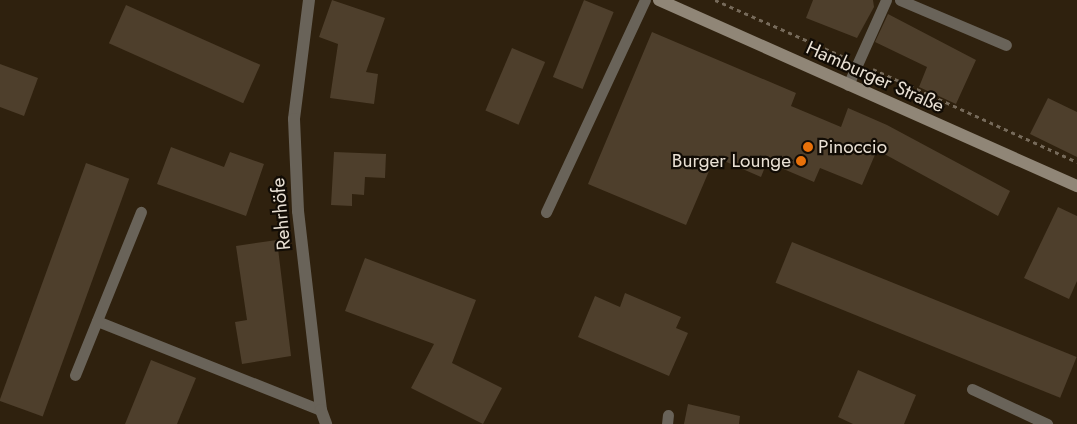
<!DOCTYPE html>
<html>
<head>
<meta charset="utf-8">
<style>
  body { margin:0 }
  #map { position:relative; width:1077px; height:424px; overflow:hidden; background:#2f210e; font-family:Jost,sans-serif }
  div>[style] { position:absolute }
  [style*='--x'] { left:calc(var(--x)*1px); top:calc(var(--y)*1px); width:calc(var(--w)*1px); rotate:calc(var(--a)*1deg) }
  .building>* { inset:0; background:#4e3f2c; transform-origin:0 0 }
  .path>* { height:3px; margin-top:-1.5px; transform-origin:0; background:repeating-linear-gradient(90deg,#766a5a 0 4px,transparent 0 8px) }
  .lane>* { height:11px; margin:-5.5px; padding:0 5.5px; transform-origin:5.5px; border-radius:5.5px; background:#696359 }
  .street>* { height:12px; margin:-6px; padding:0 6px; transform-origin:6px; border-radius:6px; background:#696359 }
  .secondary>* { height:12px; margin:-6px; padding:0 6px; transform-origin:6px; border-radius:6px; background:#908677 }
  .dots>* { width:14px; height:14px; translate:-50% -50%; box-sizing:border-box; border:2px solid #120c05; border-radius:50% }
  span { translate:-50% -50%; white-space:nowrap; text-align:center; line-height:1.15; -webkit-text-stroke:4.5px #120c05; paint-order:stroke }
  .street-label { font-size:19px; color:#e9e0d4 }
  .poi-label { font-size:19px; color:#e9e0d4 }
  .left { translate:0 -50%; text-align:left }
  .right { translate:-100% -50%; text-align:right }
</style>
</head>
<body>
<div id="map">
  <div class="building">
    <div style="clip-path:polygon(332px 0,385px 18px,366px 72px,378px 74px,374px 104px,330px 98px,338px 44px,319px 37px)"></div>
    <div style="left:584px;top:0;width:32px;height:83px;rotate:22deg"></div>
    <div style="clip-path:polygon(813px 0,873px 0,874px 7px,857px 38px,806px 18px)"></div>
    <div style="left:126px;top:5px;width:147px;height:42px;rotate:24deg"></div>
    <div style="clip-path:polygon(888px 14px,976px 60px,956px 104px,919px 87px,927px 67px,875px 42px)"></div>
    <div style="clip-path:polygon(652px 32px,796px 93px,791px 106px,841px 127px,848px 108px,887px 125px,1010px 191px,998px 216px,877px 150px,862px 185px,820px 168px,814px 182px,767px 162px,761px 177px,715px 157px,686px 225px,588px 184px)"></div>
    <div style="left:512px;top:48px;width:36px;height:68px;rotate:23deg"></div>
    <div style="clip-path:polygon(0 64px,38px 78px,24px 116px,0 107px)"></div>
    <div style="clip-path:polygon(1048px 98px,1077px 112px,1077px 157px,1030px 134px)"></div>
    <div style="clip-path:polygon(171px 147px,224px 167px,230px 152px,264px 164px,246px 216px,157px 184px)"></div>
    <div style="clip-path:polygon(334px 152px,386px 154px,385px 178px,365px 177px,364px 195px,352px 194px,352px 206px,331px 205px)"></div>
    <div style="left:86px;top:163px;width:46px;height:253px;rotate:20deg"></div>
    <div style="clip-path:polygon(1058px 207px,1077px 216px,1077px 281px,1069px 299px,1024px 278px)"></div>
    <div style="clip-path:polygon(277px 240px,291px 356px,242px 364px,235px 322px,247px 320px,236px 246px)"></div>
    <div style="left:792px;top:242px;width:307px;height:44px;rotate:22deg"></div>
    <div style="clip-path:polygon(365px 258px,476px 300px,452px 363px,502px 388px,483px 424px,411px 388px,434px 344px,345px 311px)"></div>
    <div style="clip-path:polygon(625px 293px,681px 317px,676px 328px,688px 333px,669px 376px,578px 337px,595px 296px,620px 307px)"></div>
    <div style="clip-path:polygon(151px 360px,196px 378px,177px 424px,125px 424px)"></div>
    <div style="clip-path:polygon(858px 370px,916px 395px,904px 424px,853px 424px,838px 417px)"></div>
    <div style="clip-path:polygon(688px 404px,740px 416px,739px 424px,684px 424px)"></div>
  </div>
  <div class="path">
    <div style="--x:715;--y:0;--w:139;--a:23.8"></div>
    <div style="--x:873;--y:69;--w:224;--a:24.5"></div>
  </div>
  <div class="lane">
    <div style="--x:900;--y:0;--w:115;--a:23"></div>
    <div style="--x:848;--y:85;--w:93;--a:-65.9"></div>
    <div style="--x:546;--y:212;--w:234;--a:-65"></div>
    <div style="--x:97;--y:321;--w:241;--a:21.7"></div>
    <div style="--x:75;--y:375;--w:176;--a:-68"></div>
    <div style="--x:972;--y:389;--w:83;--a:25"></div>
    <div style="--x:667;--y:424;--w:9;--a:-84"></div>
  </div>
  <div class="street">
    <div style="--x:309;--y:0;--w:120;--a:97.2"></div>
    <div style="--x:294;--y:119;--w:92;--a:87.5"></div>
    <div style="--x:298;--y:211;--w:200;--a:83.4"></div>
    <div style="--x:321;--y:410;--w:15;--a:70"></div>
  </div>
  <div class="secondary">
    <div style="--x:659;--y:0;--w:458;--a:24"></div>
  </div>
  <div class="dots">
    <div style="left:808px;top:147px;background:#e8710a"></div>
    <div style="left:801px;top:161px;background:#e8710a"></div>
  </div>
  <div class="street-label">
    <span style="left:875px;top:77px;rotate:24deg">Hamburger Straße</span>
    <span style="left:281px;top:214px;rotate:-95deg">Rehrhöfe</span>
  </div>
  <div class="poi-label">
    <span class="left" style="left:818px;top:147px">Pinoccio</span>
    <span class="right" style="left:791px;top:161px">Burger Lounge</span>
  </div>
</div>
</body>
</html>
